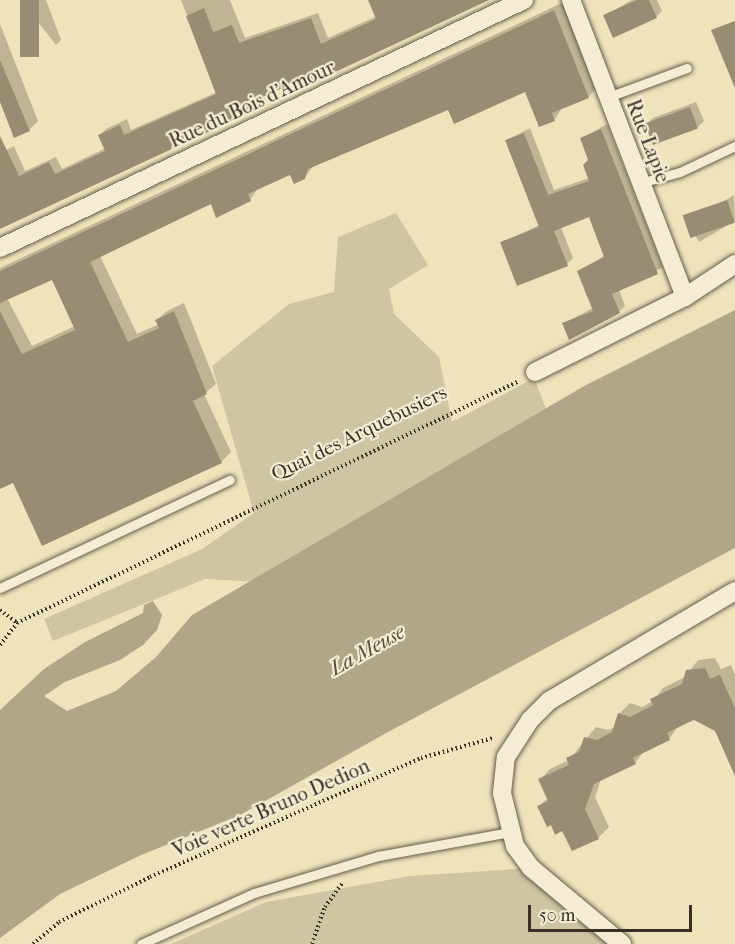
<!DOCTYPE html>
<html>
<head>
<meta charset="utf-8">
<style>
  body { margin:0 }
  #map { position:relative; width:735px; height:944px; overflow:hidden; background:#efe3bb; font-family:"IM FELL French Canon",serif }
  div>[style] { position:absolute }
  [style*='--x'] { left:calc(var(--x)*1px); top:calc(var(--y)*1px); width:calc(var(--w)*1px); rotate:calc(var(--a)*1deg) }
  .green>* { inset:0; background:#d0c5a2 }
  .water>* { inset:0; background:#b1a688 }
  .shadow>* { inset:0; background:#0003 }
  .building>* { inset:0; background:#988d73; transform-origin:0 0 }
  .path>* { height:4px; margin-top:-2px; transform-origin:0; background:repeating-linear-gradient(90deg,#393026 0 1.5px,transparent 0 4.5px) }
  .roads { filter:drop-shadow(0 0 2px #665d4b) drop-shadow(0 0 2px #665d4b) }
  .lane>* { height:9px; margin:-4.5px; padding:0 4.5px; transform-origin:4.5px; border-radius:4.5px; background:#f5edd3 }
  .street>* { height:18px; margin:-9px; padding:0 9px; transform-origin:9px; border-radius:9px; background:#f5edd3 }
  span { translate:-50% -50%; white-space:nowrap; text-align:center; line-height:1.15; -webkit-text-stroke:4.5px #f5edd3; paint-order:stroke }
  .street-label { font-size:20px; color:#393026 }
  .water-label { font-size:21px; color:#574e3e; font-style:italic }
  .scale { position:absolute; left:528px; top:905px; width:164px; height:27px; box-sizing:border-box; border:3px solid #393026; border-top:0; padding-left:8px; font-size:18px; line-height:21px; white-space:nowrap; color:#393026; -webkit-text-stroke:4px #f5edd3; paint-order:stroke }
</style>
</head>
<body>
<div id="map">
  <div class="green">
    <div style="clip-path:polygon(396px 213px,428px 265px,389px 289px,394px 314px,439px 357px,452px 422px,534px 378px,553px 427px,302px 584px,205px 579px,53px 641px,44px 619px,202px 549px,254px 513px,212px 366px,289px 304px,334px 292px,338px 237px)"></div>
    <div style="clip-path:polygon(531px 868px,622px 944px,171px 944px,266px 902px,410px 876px)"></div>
  </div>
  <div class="water">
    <div style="clip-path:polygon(735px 310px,735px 548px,388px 732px,240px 815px,139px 856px,60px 894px,0 938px,0 710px,44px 669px,85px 642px,143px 613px,144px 605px,153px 601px,162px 615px,157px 630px,143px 645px,120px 660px,65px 682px,44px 696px,67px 711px,116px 691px,156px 657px,192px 615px,586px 385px)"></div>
  </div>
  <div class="shadow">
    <div style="clip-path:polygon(21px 0,46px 0,61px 40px,56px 45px)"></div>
    <div style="clip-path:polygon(181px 0,230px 0,245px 38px,318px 13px,328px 38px,377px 16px,371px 0,485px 0,263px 96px,265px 100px,259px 106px,0 228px,0 153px,14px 146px,25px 171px,56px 157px,62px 169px,106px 148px,99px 136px,106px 129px,127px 119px,131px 130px,217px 92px)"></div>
    <div style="clip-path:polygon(632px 0,657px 0,662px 11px,656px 17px,604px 16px)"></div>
    <div style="clip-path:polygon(evenodd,564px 2px,597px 88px,588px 97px,563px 107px,555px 119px,540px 125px,526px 90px,449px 108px,315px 164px,304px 178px,291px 173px,258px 188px,250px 200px,212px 202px,100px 256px,137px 334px,159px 324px,157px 320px,167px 311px,184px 303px,216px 384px,204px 394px,231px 452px,221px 462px,14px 481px,0 487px,0 268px,564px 2px,52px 278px,75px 326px,32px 346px,7px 298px,52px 278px)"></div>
    <div style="clip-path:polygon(0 24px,38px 121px,29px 130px,0 98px)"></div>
    <div style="clip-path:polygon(696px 102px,704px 121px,697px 128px,647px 124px,653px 118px)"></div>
    <div style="clip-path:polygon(607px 124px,663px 267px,619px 290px,625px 306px,619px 312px,564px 323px,593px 308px,579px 272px,605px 255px,590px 215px,561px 227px,573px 258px,567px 264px,502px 243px,539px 225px,507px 140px,530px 128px,554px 190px,589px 178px,590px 160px,582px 138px)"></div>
    <div style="clip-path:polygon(734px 195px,735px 221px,699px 242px,688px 223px)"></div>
    <div style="clip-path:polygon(715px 658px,721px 669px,731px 665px,735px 675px,735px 772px,717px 730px,694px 718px,679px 725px,669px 739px,645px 750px,635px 763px,601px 779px,595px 797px,609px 827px,598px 838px,563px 829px,539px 806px,548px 798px,540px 780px,550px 769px,569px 760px,596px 727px,608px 730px,616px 727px,619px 714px,630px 703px,642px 707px,653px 701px,663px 688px,685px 677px,698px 660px)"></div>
  </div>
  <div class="building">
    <div style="left:20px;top:0;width:19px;height:57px"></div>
    <div style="clip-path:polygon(368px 0,489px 0,301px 88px,298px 81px,256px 100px,260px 108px,0 229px,0 136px,19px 176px,49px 162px,55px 174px,105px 151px,98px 135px,120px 125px,124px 135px,216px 94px,186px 16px,204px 8px,213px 32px,232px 25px,239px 43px,311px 18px,321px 44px,376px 19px)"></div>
    <div style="clip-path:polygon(637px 0,649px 0,657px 18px,613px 38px,603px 15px)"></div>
    <div style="clip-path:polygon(554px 10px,589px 98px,552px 113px,555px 121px,539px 127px,525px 92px,454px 124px,448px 110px,308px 169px,305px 179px,294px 184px,290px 175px,248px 194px,251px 201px,216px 218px,211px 204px,90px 262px,128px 342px,159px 328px,155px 320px,174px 311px,207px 394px,193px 401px,222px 463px,42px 546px,13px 483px,0 489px,0 311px,22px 354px,75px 330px,52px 280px,0 303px,0 271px)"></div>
    <div style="clip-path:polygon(735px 21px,735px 88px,711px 30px)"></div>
    <div style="clip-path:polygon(0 60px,30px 131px,14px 138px,0 102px)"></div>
    <div style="left:690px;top:107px;width:23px;height:48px;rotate:70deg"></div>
    <div style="clip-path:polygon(601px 129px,658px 274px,612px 294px,620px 313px,569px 340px,562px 323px,593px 311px,577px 271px,604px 257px,589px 217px,554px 231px,568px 266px,517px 286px,500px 242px,539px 227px,505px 140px,524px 133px,548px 195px,589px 181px,583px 165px,588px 160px,580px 138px)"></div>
    <div style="left:727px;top:200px;width:24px;height:47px;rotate:71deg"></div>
    <div style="clip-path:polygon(705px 668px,710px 679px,720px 675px,735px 708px,735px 776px,715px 731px,694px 720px,683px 725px,667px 733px,670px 740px,633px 758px,636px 764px,594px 784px,585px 809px,599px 839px,572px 851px,562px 831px,555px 835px,551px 825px,547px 827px,537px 806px,548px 801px,538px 779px,569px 765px,566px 758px,579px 752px,584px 737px,597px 740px,612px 732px,618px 713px,630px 717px,653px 705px,650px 699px,682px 684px,686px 670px)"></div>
  </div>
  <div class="path">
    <div style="--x:0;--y:610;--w:21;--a:37"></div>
    <div style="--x:0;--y:645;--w:28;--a:-52"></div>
    <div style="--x:17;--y:623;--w:557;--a:-25.74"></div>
    <div style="--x:33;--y:944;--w:34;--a:-40"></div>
    <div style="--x:59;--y:922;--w:102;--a:-26.3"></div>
    <div style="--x:150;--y:877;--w:296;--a:-23.7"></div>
    <div style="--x:421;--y:758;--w:75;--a:-15.5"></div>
    <div style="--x:312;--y:944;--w:39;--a:-71"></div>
    <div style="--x:325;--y:907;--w:29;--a:-54"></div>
  </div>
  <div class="roads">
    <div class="lane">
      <div style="--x:608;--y:97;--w:84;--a:-20.2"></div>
      <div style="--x:640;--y:183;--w:41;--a:-15.4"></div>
      <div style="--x:680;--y:172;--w:61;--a:-25.3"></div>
      <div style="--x:0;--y:588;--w:254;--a:-25.2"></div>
      <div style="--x:141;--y:944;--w:124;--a:-24.3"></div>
      <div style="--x:254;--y:893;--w:129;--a:-16.6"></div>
      <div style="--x:378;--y:856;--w:134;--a:-10.3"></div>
    </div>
    <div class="street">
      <div style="--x:571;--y:0;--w:318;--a:69"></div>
      <div style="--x:0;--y:248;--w:580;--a:-25.33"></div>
      <div style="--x:535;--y:372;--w:168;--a:-26.6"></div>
      <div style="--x:685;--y:297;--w:60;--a:-33.4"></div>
      <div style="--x:622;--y:944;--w:119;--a:-140.1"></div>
      <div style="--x:531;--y:868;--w:27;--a:-126"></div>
      <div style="--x:515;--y:846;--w:55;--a:-103.8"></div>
      <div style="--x:502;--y:793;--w:36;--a:-84"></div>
      <div style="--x:506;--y:757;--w:44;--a:-57"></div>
      <div style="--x:530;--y:720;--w:27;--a:-45"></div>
      <div style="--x:549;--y:701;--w:216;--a:-30.6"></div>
    </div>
  </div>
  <div class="street-label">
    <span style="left:252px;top:104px;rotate:-25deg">Rue du Bois d'Amour</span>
    <span style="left:648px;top:141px;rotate:69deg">Rue Lapie</span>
    <span style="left:359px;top:433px;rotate:-26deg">Quai des Arquebusiers</span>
    <span style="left:271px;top:808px;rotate:-24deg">Voie verte Bruno Dedion</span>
  </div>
  <div class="water-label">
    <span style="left:367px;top:650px;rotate:-29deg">La Meuse</span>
  </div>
  <div class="scale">50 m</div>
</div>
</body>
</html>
